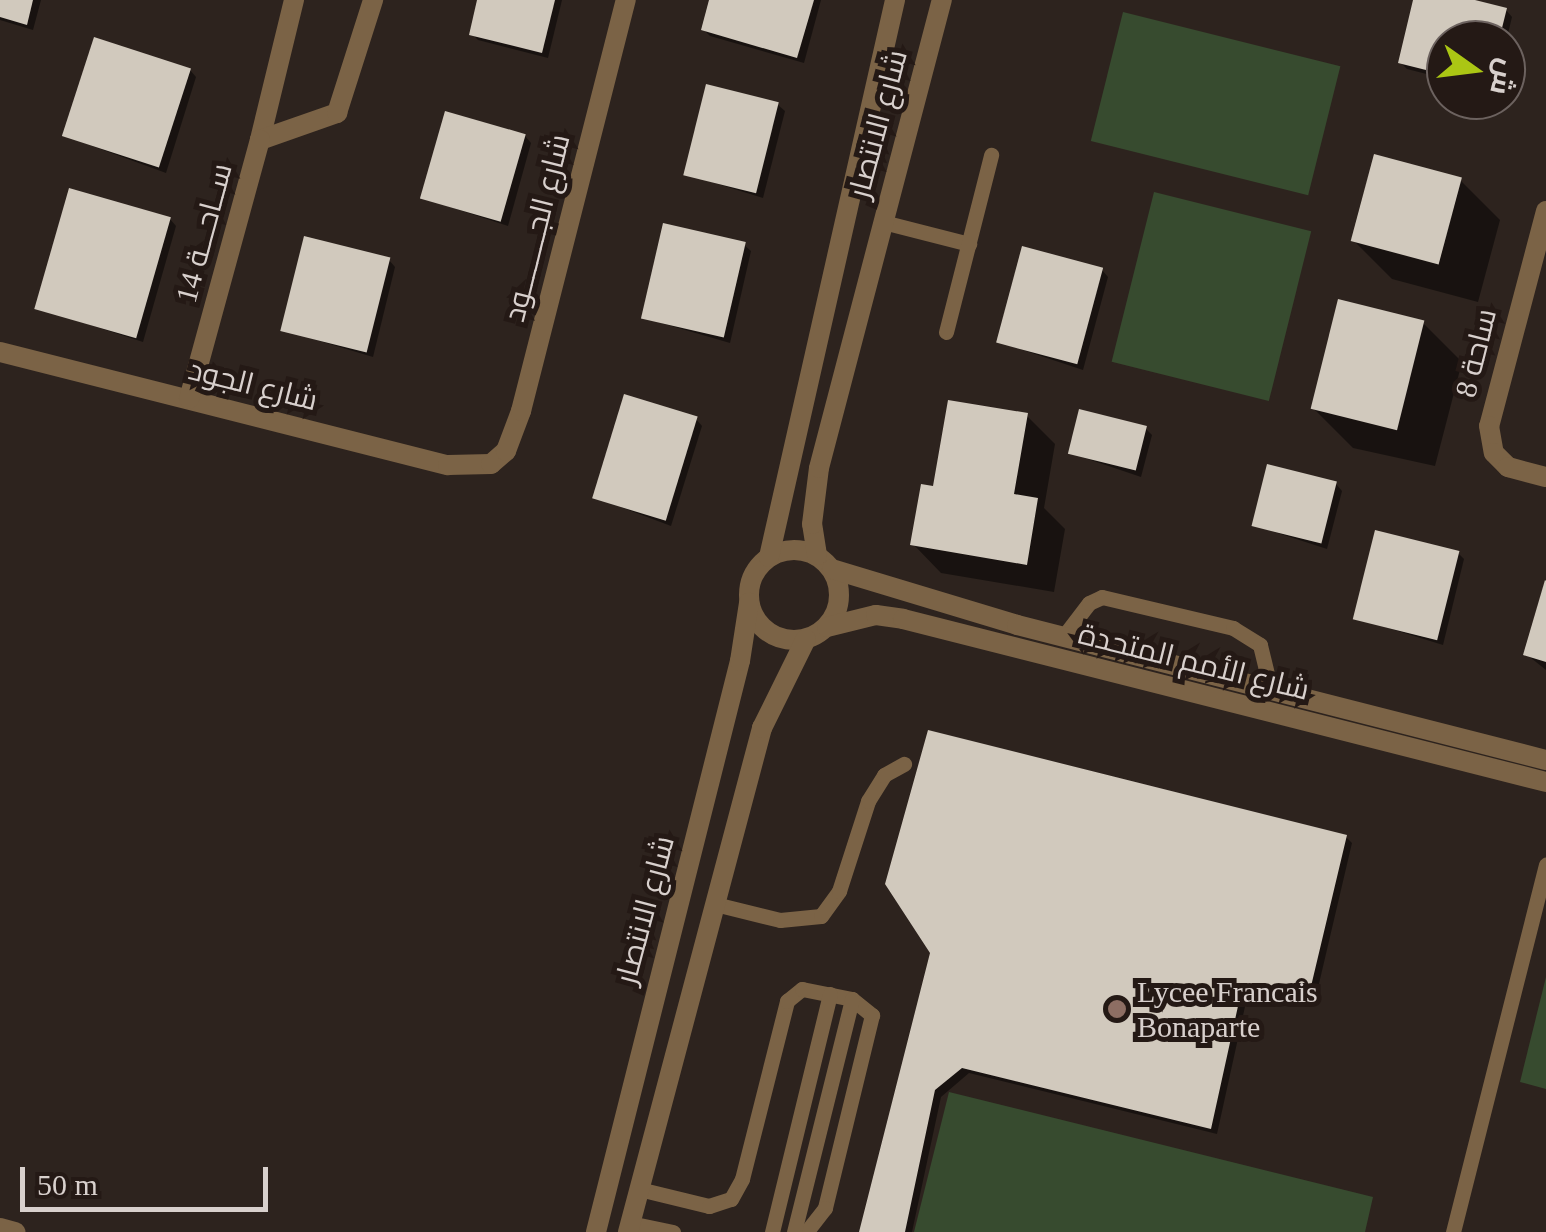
<!DOCTYPE html>
<html>
<head>
<meta charset="utf-8">
<style>
  body { margin:0 }
  #map { position:relative; width:1546px; height:1232px; overflow:hidden; background:#2d231e; font-family:"Times New Roman",Cairo,serif }
  div>[style] { position:absolute }
  [style*='--x'] { left:calc(var(--x)*1px); top:calc(var(--y)*1px); width:calc(var(--w)*1px); rotate:calc(var(--a)*1deg) }
  .green>* { inset:0; background:#374b2f; transform-origin:0 0 }
  .shadow>* { inset:0; background:#0007 }
  .building>* { inset:0; background:#d1c9bd; transform-origin:0 0 }
  .service>* { height:15px; margin:-7.5px; padding:0 7.5px; transform-origin:7.5px; border-radius:7.5px; background:#7b6346 }
  .minor>* { height:20px; margin:-10px; padding:0 10px; transform-origin:10px; border-radius:10px; background:#7b6346 }
  .tertiary>* { height:20px; margin:-10px; padding:0 10px; transform-origin:10px; border-radius:10px; background:#7b6346 }
  .tertiary>.ring { margin:-10px; padding:0; box-sizing:content-box; background:none; border:20px solid #7b6346; border-radius:50% }
  .dots>* { width:28px; height:28px; translate:-50% -50%; box-sizing:border-box; border:5px solid #241915; border-radius:50% }
  span { translate:-50% -50%; white-space:nowrap; text-align:center; line-height:1.15; -webkit-text-stroke:10px #241915; paint-order:stroke }
  .street-label { font-size:30px; color:#d8d0cd }
  .poi-label { font-size:30px; color:#d8d0cd }
  .left { translate:0 -50%; text-align:left }
  .north { position:absolute; left:1426px; top:20px; width:100px; height:100px; box-sizing:border-box; background:#241915; border:2px solid #6c625f; border-radius:50%; rotate:104deg; font-size:28px; font-weight:700; line-height:40px; text-align:center; color:#d8d0cd }
  .north::after { content:''; display:block; margin:auto; width:35px; height:45px; background:#abc614; clip-path:polygon(50% 0,100% 100%,50% 72%,0 100%) }
  .scale { position:absolute; left:20px; top:1167px; width:248px; height:45px; box-sizing:border-box; border:5px solid #d8d0cd; border-top:0; padding-left:12px; font-size:30px; line-height:35px; white-space:nowrap; color:#d8d0cd; -webkit-text-stroke:8px #241915; paint-order:stroke }
</style>
</head>
<body>
<div id="map">
  <div class="green">
    <div style="left:1123px;top:12px;width:224px;height:133px;rotate:14deg"></div>
    <div style="left:1154px;top:192px;width:162px;height:175px;rotate:14deg"></div>
    <div style="clip-path:polygon(1546px 977px,1546px 1089px,1520px 1082px)"></div>
    <div style="clip-path:polygon(949px 1092px,1373px 1197px,1365px 1232px,914px 1232px)"></div>
  </div>
  <div class="shadow">
    <div style="clip-path:polygon(0 0,41px 0,33px 30px,0 20px)"></div>
    <div style="clip-path:polygon(480px 0,562px 0,548px 58px,478px 40px,472px 34px)"></div>
    <div style="clip-path:polygon(712px 0,821px 0,804px 63px,710px 36px,703px 29px)"></div>
    <div style="clip-path:polygon(1416px 0,1464px 0,1506px 10px,1512px 17px,1506px 42px,1446px 40px,1446px 79px,1407px 69px,1400px 62px)"></div>
    <div style="clip-path:polygon(190px 70px,196px 77px,166px 173px,65px 136px)"></div>
    <div style="clip-path:polygon(778px 105px,785px 111px,763px 198px,686px 174px)"></div>
    <div style="clip-path:polygon(525px 136px,531px 143px,508px 226px,423px 198px)"></div>
    <div style="clip-path:polygon(1461px 181px,1500px 220px,1478px 302px,1392px 279px,1353px 240px)"></div>
    <div style="clip-path:polygon(170px 219px,176px 226px,143px 342px,38px 308px)"></div>
    <div style="clip-path:polygon(744px 245px,751px 251px,730px 343px,644px 318px)"></div>
    <div style="clip-path:polygon(389px 260px,395px 267px,373px 357px,283px 330px)"></div>
    <div style="clip-path:polygon(1102px 270px,1108px 277px,1083px 370px,999px 342px)"></div>
    <div style="clip-path:polygon(1423px 323px,1462px 362px,1435px 466px,1353px 448px,1314px 409px)"></div>
    <div style="clip-path:polygon(1027px 416px,1055px 444px,1044px 508px,1065px 529px,1054px 592px,941px 573px,913px 544px,935px 489px)"></div>
    <div style="clip-path:polygon(696px 419px,702px 426px,671px 526px,594px 497px)"></div>
    <div style="clip-path:polygon(1145px 428px,1152px 435px,1141px 477px,1070px 453px)"></div>
    <div style="clip-path:polygon(1336px 484px,1342px 491px,1327px 549px,1253px 525px)"></div>
    <div style="clip-path:polygon(1458px 553px,1464px 559px,1443px 645px,1356px 618px)"></div>
    <div style="clip-path:polygon(1546px 586px,1546px 670px,1526px 654px)"></div>
    <div style="clip-path:polygon(1346px 837px,1352px 843px,1314px 1005px,1248px 993px,1217px 1134px,969px 1073px,941px 1097px,912px 1232px,861px 1232px,932px 953px)"></div>
  </div>
  <div class="building">
    <div style="clip-path:polygon(0 0,33px 0,27px 25px,0 17px)"></div>
    <div style="clip-path:polygon(477px 0,555px 0,542px 53px,469px 35px)"></div>
    <div style="clip-path:polygon(709px 0,814px 0,797px 58px,701px 30px)"></div>
    <div style="clip-path:polygon(1413px 0,1475px 0,1507px 8px,1499px 40px,1446px 40px,1446px 75px,1398px 63px)"></div>
    <div style="left:94px;top:37px;width:102px;height:104px;rotate:18deg"></div>
    <div style="left:706px;top:84px;width:75px;height:94px;rotate:14deg"></div>
    <div style="left:445px;top:111px;width:84px;height:91px;rotate:16deg"></div>
    <div style="left:1374px;top:154px;width:91px;height:90px;rotate:15deg"></div>
    <div style="left:69px;top:188px;width:106px;height:126px;rotate:16deg"></div>
    <div style="left:663px;top:223px;width:85px;height:98px;rotate:13deg"></div>
    <div style="left:304px;top:236px;width:89px;height:98px;rotate:14deg"></div>
    <div style="left:1022px;top:246px;width:84px;height:100px;rotate:15deg"></div>
    <div style="left:1338px;top:299px;width:89px;height:113px;rotate:14deg"></div>
    <div style="left:624px;top:394px;width:77px;height:109px;rotate:17deg"></div>
    <div style="clip-path:polygon(948px 400px,1028px 413px,1014px 494px,1038px 498px,1027px 565px,910px 545px,921px 484px,933px 486px)"></div>
    <div style="left:1079px;top:409px;width:70px;height:46px;rotate:14deg"></div>
    <div style="left:1267px;top:464px;width:72px;height:64px;rotate:14deg"></div>
    <div style="left:1375px;top:530px;width:87px;height:92px;rotate:14deg"></div>
    <div style="clip-path:polygon(1545px 580px,1546px 581px,1546px 662px,1523px 655px)"></div>
    <div style="clip-path:polygon(928px 730px,1347px 835px,1308px 999px,1242px 988px,1211px 1129px,962px 1068px,935px 1090px,905px 1232px,859px 1232px,930px 953px,885px 884px)"></div>
  </div>
  <div class="service">
    <div style="--x:883;--y:222;--w:89;--a:14.3"></div>
    <div style="--x:946;--y:332;--w:183;--a:-75.7"></div>
    <div style="--x:1063;--y:637;--w:43;--a:-52.6"></div>
    <div style="--x:1089;--y:603;--w:14;--a:-25"></div>
    <div style="--x:1102;--y:597;--w:135;--a:13.3"></div>
    <div style="--x:1233;--y:628;--w:32;--a:32"></div>
    <div style="--x:1260;--y:645;--w:46;--a:76.3"></div>
    <div style="--x:715;--y:904;--w:67;--a:13.8"></div>
    <div style="--x:780;--y:920;--w:41;--a:-5.6"></div>
    <div style="--x:821;--y:916;--w:31;--a:-54"></div>
    <div style="--x:839;--y:891;--w:95;--a:-72.1"></div>
    <div style="--x:868;--y:801;--w:31;--a:-58"></div>
    <div style="--x:884;--y:775;--w:23;--a:-29"></div>
    <div style="--x:639;--y:1189;--w:72;--a:13.7"></div>
    <div style="--x:709;--y:1206;--w:23;--a:-18"></div>
    <div style="--x:731;--y:1199;--w:23;--a:-61"></div>
    <div style="--x:742;--y:1179;--w:184;--a:-75.8"></div>
    <div style="--x:787;--y:1001;--w:19;--a:-39"></div>
    <div style="--x:802;--y:989;--w:51;--a:11.3"></div>
    <div style="--x:852;--y:999;--w:26;--a:39"></div>
    <div style="--x:872;--y:1015;--w:199;--a:103.7"></div>
    <div style="--x:825;--y:1208;--w:31;--a:128"></div>
    <div style="--x:630;--y:1223;--w:44;--a:11.8"></div>
    <div style="--x:772;--y:1232;--w:245;--a:-76.3"></div>
    <div style="--x:794;--y:1232;--w:240;--a:-76"></div>
    <div style="--x:1453;--y:1232;--w:379;--a:-75.8"></div>
  </div>
  <div class="minor">
    <div style="--x:294;--y:0;--w:144;--a:103.7"></div>
    <div style="--x:260;--y:140;--w:82;--a:-19.3"></div>
    <div style="--x:337;--y:113;--w:119;--a:-72.3"></div>
    <div style="--x:1546;--y:211;--w:222;--a:104.8"></div>
    <div style="--x:1489;--y:426;--w:27;--a:80"></div>
    <div style="--x:1494;--y:453;--w:20;--a:45"></div>
    <div style="--x:1508;--y:467;--w:39;--a:15"></div>
    <div style="--x:0;--y:352;--w:462;--a:14.2"></div>
    <div style="--x:448;--y:465;--w:43;--a:-1.3"></div>
    <div style="--x:491;--y:464;--w:20;--a:-41"></div>
    <div style="--x:506;--y:451;--w:43;--a:-69.4"></div>
    <div style="--x:521;--y:411;--w:424;--a:-75.7"></div>
    <div style="--x:189;--y:399;--w:269;--a:-74.7"></div>
  </div>
  <div class="tertiary">
    <div class="ring" style="left:749px;top:550px;width:70px;height:70px"></div>
    <div style="--x:817;--y:555;--w:31;--a:-99"></div>
    <div style="--x:812;--y:524;--w:56;--a:-82.9"></div>
    <div style="--x:819;--y:468;--w:484;--a:-75.3"></div>
    <div style="--x:769;--y:557;--w:571;--a:-77.25"></div>
    <div style="--x:832;--y:569;--w:193;--a:16.8"></div>
    <div style="--x:1017;--y:625;--w:546;--a:14.32"></div>
    <div style="--x:827;--y:627;--w:50;--a:-13.8"></div>
    <div style="--x:876;--y:615;--w:27;--a:8"></div>
    <div style="--x:903;--y:619;--w:663;--a:14.22"></div>
    <div style="--x:0;--y:1228;--w:16;--a:15"></div>
    <div style="--x:596;--y:1232;--w:589;--a:-75.85"></div>
    <div style="--x:740;--y:661;--w:59;--a:-81.2"></div>
    <div style="--x:628;--y:1232;--w:522;--a:-75.11"></div>
    <div style="--x:762;--y:728;--w:99;--a:-63.7"></div>
  </div>
  <div class="dots">
    <div style="left:1117px;top:1009px;background:#8d6e63"></div>
  </div>
  <div class="street-label">
    <span style="left:878px;top:124px;rotate:-75deg">شارع الانتصار</span>
    <span style="left:537px;top:228px;rotate:-76deg">شارع الجــــــــود</span>
    <span style="left:204px;top:233px;rotate:-75deg">ســاحـــة 14</span>
    <span style="left:1476px;top:353px;rotate:-76deg">ساحة 8</span>
    <span style="left:253px;top:385px;rotate:14deg">شارع الجود</span>
    <span style="left:1194px;top:662px;rotate:14deg">شارع الأمم المتحدة</span>
    <span style="left:645px;top:910px;rotate:-75deg">شارع الانتصار</span>
  </div>
  <div class="poi-label">
    <span class="left" style="left:1137px;top:1009px">Lycee Francais<br>Bonaparte</span>
  </div>
  <div class="north">ش</div>
  <div class="scale">50 m</div>
</div>
</body>
</html>
